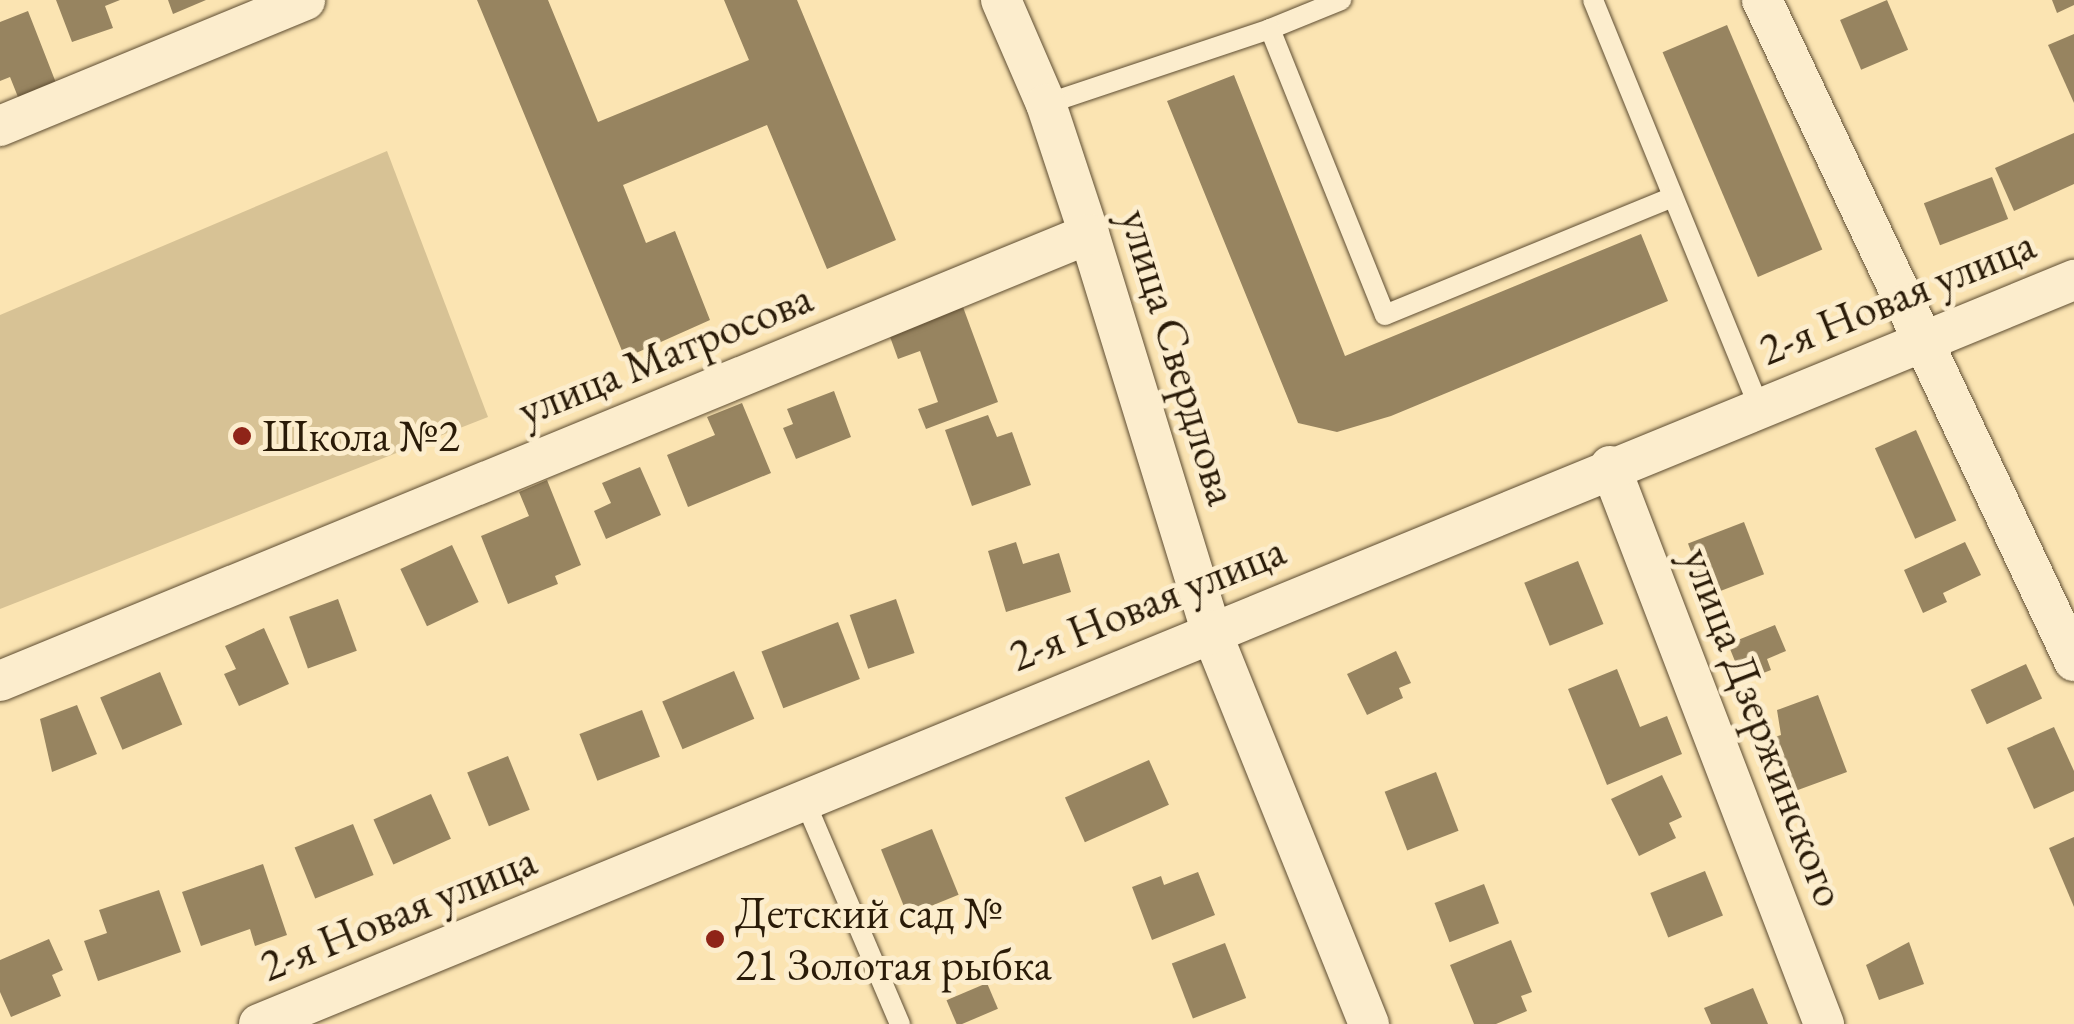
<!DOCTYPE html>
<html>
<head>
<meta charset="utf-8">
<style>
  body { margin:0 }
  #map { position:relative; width:2074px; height:1024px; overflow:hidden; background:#fbe4b2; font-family:"EB Garamond",serif }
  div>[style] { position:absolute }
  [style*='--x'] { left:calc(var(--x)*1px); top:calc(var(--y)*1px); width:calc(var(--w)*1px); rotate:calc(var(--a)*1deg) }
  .green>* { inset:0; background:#d7c295 }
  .building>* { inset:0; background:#978460; transform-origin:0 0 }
  .roads { filter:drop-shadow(0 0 2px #5e4d32) drop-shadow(0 0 2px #5e4d32) }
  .service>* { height:20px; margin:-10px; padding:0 10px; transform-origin:10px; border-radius:10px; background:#fcedcd }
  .minor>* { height:40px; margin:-20px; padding:0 20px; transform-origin:20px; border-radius:20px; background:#fcedcd }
  .dots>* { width:28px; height:28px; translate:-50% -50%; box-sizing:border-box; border:5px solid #fcedcd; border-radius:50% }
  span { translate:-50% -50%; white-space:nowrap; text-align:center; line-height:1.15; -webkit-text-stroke:10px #fcedcd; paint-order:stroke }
  .street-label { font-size:45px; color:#2a1b08 }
  .poi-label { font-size:45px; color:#2a1b08 }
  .left { translate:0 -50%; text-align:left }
</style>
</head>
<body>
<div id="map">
  <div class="green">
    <div style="clip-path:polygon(387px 151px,488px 417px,0 609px,0 315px)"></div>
  </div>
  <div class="building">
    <div style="clip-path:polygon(56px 0,120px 0,105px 6px,113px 28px,72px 42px)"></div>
    <div style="clip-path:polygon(168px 0,206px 0,173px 14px)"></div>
    <div style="clip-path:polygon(477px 0,548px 0,598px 122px,749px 60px,724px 0,797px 0,896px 240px,827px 269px,767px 125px,623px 185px,646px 243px,675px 231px,710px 320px,625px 358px)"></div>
    <div style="left:1887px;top:0;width:54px;height:51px;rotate:67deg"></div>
    <div style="clip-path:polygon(2052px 0,2074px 0,2074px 5px,2057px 13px)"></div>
    <div style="clip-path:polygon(28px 11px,58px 88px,20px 102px,10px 77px,0 81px,0 22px)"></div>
    <div style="left:1727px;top:25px;width:244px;height:70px;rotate:67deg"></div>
    <div style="clip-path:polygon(2074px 34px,2074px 103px,2048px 45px)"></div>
    <div style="clip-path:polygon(1234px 75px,1345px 356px,1641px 234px,1668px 301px,1391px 416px,1337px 432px,1298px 423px,1167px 101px)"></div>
    <div style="clip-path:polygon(2074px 133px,2074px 184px,2014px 211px,1995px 168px)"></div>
    <div style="left:1992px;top:177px;width:45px;height:73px;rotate:69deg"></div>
    <div style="clip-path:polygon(963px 307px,998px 402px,926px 429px,918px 409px,938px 402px,920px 351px,898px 359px,889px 334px)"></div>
    <div style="clip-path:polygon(834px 391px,851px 437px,796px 459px,783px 428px,793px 424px,787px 409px)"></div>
    <div style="clip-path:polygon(742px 403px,771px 473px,688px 507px,667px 455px,715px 435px,707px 417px)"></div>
    <div style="clip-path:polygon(988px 415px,997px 437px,1012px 432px,1031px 485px,972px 506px,945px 430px)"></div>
    <div style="left:1916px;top:430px;width:99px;height:45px;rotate:66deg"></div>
    <div style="clip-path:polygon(640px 467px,661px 515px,606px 539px,594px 511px,611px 503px,602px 483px)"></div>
    <div style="clip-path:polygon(547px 480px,581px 565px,555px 576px,558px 584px,508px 604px,481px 536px,529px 516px,519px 492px)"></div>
    <div style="left:1744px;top:522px;width:56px;height:60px;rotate:69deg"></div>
    <div style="clip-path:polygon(1016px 542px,1023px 564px,1059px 553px,1071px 592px,1006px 612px,988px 551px)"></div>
    <div style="clip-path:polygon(1965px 542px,1981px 575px,1943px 593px,1947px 602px,1923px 613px,1904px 570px)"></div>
    <div style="left:452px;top:545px;width:63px;height:57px;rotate:65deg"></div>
    <div style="left:1578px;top:561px;width:68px;height:58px;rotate:68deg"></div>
    <div style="left:338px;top:599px;width:55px;height:52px;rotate:70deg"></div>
    <div style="left:896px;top:599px;width:57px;height:49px;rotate:71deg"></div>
    <div style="left:838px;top:622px;width:61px;height:82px;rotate:69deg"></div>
    <div style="clip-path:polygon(1775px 625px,1786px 651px,1767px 659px,1771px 670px,1743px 681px,1728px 644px)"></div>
    <div style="clip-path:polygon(264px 628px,289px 684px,239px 706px,224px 674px,236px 669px,225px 646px)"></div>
    <div style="clip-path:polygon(1396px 651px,1411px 683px,1399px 688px,1403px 698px,1367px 715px,1347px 674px)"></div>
    <div style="left:2026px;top:664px;width:38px;height:61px;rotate:65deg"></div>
    <div style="clip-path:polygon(1617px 669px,1640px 727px,1667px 716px,1682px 754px,1607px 785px,1568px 689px)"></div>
    <div style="left:734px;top:671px;width:52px;height:78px;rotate:67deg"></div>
    <div style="left:160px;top:672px;width:57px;height:65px;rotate:67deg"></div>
    <div style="clip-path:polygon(1818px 695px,1847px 772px,1787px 794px,1767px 740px,1781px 735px,1777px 710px)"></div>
    <div style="clip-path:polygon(77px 705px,97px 754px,52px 772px,40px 719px)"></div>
    <div style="left:642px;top:710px;width:50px;height:67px;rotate:69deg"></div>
    <div style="clip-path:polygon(2054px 727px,2074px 771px,2074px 791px,2034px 809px,2007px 748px)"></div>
    <div style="left:508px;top:756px;width:58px;height:44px;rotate:68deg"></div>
    <div style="left:1149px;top:760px;width:49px;height:92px;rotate:66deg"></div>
    <div style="left:1436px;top:772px;width:63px;height:55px;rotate:69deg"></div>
    <div style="clip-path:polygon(1662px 775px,1682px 817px,1669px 823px,1676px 838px,1639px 856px,1611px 799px)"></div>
    <div style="left:431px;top:794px;width:49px;height:63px;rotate:66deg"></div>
    <div style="left:353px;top:824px;width:55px;height:63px;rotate:68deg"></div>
    <div style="left:932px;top:829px;width:71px;height:55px;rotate:68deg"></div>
    <div style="clip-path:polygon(2074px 837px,2074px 907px,2049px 848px)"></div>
    <div style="clip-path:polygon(263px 864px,287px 935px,255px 946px,250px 929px,201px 946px,182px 892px)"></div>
    <div style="left:1705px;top:871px;width:48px;height:59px;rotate:68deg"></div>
    <div style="clip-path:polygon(1198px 872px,1215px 915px,1152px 940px,1132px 887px,1161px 876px,1164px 885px)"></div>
    <div style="left:1484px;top:884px;width:42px;height:53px;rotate:69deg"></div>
    <div style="clip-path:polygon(159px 890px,181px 952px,98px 981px,84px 941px,107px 933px,99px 910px)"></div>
    <div style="clip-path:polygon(49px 939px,63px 970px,52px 975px,61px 996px,11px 1017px,0 992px,0 960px)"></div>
    <div style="clip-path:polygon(1511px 940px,1532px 992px,1521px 996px,1527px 1011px,1496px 1024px,1474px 1024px,1450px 965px)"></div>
    <div style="clip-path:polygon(1909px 942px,1924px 984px,1879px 1000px,1866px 965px)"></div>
    <div style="left:1225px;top:943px;width:59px;height:57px;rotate:69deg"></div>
    <div style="left:987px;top:983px;width:28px;height:44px;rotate:67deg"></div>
    <div style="clip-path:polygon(1753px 988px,1768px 1024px,1711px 1024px,1704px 1008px)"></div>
  </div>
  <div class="roads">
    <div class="service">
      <div style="--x:1593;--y:0;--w:439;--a:67.8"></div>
      <div style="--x:1270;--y:29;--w:77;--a:-22.2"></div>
      <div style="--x:1046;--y:104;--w:236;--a:-18.5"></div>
      <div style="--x:1270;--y:29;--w:308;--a:68.1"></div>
      <div style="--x:1385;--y:315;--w:311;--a:-22.3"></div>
      <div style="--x:804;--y:799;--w:245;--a:66.9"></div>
    </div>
    <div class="minor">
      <div style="--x:1001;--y:0;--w:113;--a:66.6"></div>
      <div style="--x:1046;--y:104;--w:137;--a:71.7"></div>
      <div style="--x:1089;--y:234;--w:415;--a:72.9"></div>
      <div style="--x:1211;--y:631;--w:424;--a:68.1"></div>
      <div style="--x:1762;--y:0;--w:731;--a:64.73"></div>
      <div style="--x:0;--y:126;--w:330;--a:-22.4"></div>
      <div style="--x:1610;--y:466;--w:598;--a:69.02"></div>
      <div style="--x:0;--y:681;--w:1177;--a:-22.32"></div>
      <div style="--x:259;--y:1024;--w:1962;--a:-22.29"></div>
    </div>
  </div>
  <div class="dots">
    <div style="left:242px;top:436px;background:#8f2418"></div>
    <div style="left:715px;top:939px;background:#8f2418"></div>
  </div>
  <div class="street-label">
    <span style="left:1897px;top:297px;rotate:-22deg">2-я Новая улица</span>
    <span style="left:665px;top:354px;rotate:-22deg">улица Матросова</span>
    <span style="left:1179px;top:357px;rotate:73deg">улица Свердлова</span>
    <span style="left:1147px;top:603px;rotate:-22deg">2-я Новая улица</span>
    <span style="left:1764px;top:727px;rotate:69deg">улица Дзержинского</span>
    <span style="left:398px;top:913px;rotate:-22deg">2-я Новая улица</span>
  </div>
  <div class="poi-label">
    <span class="left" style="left:262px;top:436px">Школа №2</span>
    <span class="left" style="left:735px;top:939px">Детский сад №<br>21 Золотая рыбка</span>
  </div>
</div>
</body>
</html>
